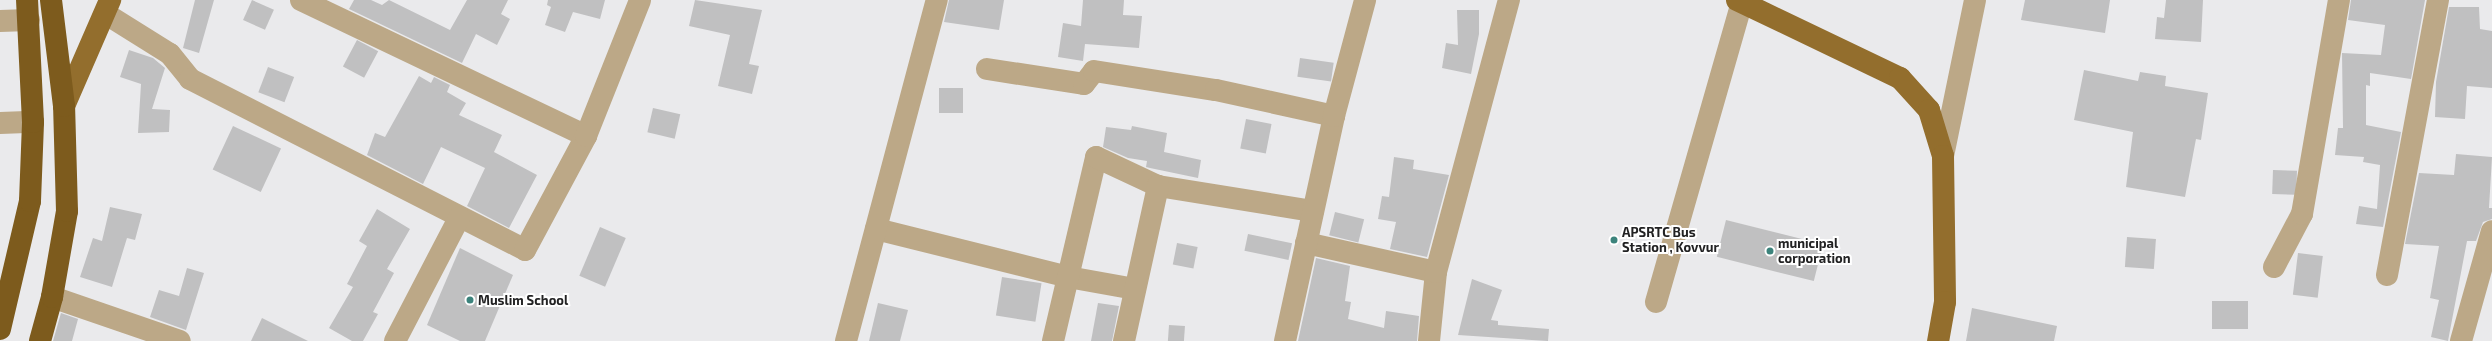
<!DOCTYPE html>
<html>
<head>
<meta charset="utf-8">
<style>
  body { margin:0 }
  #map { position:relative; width:2492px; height:341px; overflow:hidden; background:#eaeaec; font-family:"Exo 2",sans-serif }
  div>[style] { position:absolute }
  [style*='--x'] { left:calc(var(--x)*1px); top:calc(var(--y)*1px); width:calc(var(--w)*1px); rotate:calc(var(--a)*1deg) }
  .building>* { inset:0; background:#c0c0c1; transform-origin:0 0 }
  .minor>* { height:22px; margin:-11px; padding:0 11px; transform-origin:11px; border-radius:11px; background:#bca887 }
  .major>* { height:22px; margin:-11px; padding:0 11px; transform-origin:11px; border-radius:11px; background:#936e2d }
  .highway>* { height:22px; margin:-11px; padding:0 11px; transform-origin:11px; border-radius:11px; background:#7d5b1d }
  .dots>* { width:11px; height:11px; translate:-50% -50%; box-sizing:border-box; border:2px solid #fff; border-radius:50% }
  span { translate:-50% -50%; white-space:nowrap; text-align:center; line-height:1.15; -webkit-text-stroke:4px #fff; paint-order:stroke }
  .poi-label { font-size:13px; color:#222223; font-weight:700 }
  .left { translate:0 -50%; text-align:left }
</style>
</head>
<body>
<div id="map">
  <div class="building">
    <div style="clip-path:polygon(195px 0,214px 0,199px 53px,183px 48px)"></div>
    <div style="left:252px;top:0;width:24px;height:22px;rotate:24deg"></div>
    <div style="clip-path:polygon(354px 0,371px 0,382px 5px,389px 0,450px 30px,467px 0,508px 0,501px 14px,510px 19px,497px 45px,476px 34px,462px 63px,349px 9px)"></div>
    <div style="clip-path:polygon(548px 0,605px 0,600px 19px,573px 12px,565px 32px,545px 25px,551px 7px,547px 5px)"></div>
    <div style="clip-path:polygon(695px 0,762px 10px,749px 64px,759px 66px,752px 94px,718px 86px,730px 35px,689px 26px)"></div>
    <div style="clip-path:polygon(949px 0,1004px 0,999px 30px,944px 22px)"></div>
    <div style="clip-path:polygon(1083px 0,1124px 0,1123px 15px,1142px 16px,1139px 48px,1085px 44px,1083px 61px,1058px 57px,1063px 23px,1081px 26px)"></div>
    <div style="clip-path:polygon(2025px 0,2110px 0,2105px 33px,2021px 20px)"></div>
    <div style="clip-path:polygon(2166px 0,2203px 0,2201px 42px,2155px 39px,2157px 17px,2164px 18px)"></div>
    <div style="clip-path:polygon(2351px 0,2425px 0,2411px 79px,2370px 73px,2370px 86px,2366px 85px,2366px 125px,2401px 132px,2383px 227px,2356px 224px,2359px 206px,2377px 209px,2380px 165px,2363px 162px,2364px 157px,2335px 155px,2338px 128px,2343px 128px,2342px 53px,2381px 55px,2385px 25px,2348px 20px)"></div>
    <div style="clip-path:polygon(2449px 7px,2479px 7px,2480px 29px,2492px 31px,2492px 88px,2467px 86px,2465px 119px,2435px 117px,2436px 82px)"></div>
    <div style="clip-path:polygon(1457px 10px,1479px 10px,1479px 34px,1471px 74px,1442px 68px,1446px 43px,1458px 45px)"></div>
    <div style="left:357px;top:40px;width:24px;height:30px;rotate:28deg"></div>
    <div style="clip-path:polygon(129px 50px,153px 58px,165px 68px,152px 109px,170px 110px,169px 132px,138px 133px,141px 84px,120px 77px)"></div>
    <div style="left:1300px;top:58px;width:34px;height:19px;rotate:8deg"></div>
    <div style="left:268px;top:67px;width:28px;height:27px;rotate:21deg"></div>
    <div style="clip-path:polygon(2084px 70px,2138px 81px,2140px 72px,2166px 76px,2165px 86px,2208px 93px,2201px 140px,2196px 139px,2185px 197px,2126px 187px,2133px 132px,2074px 120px)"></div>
    <div style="clip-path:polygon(419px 76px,431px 83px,434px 77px,450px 85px,447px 92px,466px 103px,459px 115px,502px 135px,494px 152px,537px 175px,509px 228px,467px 206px,485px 168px,441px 147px,423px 184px,367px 155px,375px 133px,385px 137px)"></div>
    <div style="left:939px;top:88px;width:24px;height:25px"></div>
    <div style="left:653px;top:108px;width:28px;height:25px;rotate:13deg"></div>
    <div style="left:1246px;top:119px;width:26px;height:30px;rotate:11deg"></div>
    <div style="left:233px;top:126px;width:53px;height:48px;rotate:25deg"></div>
    <div style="clip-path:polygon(1132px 126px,1167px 133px,1164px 152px,1201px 160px,1198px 178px,1150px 168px,1146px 167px,1147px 161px,1128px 158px,1103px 147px,1106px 127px,1131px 130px)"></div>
    <div style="clip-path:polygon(2456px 154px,2492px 157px,2489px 208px,2492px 208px,2492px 219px,2483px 222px,2476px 241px,2467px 241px,2448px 341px,2431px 337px,2439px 300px,2430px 298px,2439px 246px,2405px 244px,2419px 173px,2454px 175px)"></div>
    <div style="clip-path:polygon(1394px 157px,1414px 160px,1413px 169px,1449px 175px,1427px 257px,1390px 249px,1396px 222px,1378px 219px,1382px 196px,1389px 197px)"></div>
    <div style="left:2273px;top:170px;width:24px;height:24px;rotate:2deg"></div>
    <div style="clip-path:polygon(110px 207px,142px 214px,135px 240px,127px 238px,112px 287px,80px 277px,93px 238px,102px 241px)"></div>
    <div style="clip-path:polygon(377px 209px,410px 229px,387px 269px,394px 273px,373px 312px,378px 314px,363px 341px,352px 341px,329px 328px,353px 287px,347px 284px,367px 246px,359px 241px)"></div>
    <div style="left:1335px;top:212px;width:30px;height:24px;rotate:14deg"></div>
    <div style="left:1726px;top:220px;width:100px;height:38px;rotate:14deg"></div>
    <div style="left:600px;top:227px;width:28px;height:53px;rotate:23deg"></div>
    <div style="left:1248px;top:234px;width:45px;height:17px;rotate:12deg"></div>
    <div style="left:2127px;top:237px;width:29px;height:30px;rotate:4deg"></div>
    <div style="left:1177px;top:243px;width:21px;height:22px;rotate:11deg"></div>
    <div style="clip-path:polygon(460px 248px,513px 275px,485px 341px,460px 341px,427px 325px)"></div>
    <div style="left:2298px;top:253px;width:25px;height:42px;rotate:7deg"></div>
    <div style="clip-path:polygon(1316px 258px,1350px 266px,1345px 301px,1351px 302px,1348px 319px,1384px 328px,1386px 311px,1419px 316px,1417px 341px,1298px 341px)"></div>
    <div style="clip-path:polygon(187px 268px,204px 273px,186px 330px,150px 317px,159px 290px,179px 296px)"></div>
    <div style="left:1002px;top:277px;width:40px;height:39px;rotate:9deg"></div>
    <div style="clip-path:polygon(1472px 279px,1502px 290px,1491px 320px,1498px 321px,1498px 325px,1549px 329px,1548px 341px,1458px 335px)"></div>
    <div style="left:2212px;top:301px;width:36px;height:28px"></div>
    <div style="clip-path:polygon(878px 303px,908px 310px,900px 341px,869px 341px)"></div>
    <div style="clip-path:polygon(1098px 303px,1119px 306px,1112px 341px,1091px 341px)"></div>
    <div style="clip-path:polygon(1972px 308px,2057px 326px,2054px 341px,1966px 341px)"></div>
    <div style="clip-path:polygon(61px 313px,78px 319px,72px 341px,53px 341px)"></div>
    <div style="clip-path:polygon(262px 318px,308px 341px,251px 341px)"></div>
    <div style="left:1169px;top:325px;width:16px;height:16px;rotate:4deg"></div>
  </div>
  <div class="minor">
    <div style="--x:301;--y:0;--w:316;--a:25.5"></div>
    <div style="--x:106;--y:14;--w:75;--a:32"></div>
    <div style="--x:170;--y:54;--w:32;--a:51"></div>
    <div style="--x:190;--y:79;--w:376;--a:27"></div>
    <div style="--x:525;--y:250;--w:129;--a:-61.8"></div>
    <div style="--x:586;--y:136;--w:146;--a:-68.3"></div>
    <div style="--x:0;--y:21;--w:29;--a:-2"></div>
    <div style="--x:987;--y:69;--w:98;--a:8.8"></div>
    <div style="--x:1084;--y:84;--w:16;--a:-52"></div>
    <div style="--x:1094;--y:71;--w:123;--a:8.9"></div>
    <div style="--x:1216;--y:90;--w:121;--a:12.4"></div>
    <div style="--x:0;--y:123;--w:33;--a:-2"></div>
    <div style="--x:1943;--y:156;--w:159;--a:-78.4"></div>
    <div style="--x:876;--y:229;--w:198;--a:14"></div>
    <div style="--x:1068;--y:277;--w:68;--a:10.2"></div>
    <div style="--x:1306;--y:243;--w:133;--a:12.6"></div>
    <div style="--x:2274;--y:267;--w:60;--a:-62.2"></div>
    <div style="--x:2302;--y:214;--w:217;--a:-80.2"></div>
    <div style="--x:2387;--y:275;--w:280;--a:-79.5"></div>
    <div style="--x:52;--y:297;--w:135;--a:19"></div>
    <div style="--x:1656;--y:302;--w:311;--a:-74"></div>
    <div style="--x:395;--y:341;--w:139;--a:-62.5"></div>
    <div style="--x:846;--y:341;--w:353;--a:-75.1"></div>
    <div style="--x:1053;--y:341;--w:189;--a:-76.8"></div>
    <div style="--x:1096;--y:157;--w:68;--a:25.1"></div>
    <div style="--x:1158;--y:186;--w:157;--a:9.2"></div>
    <div style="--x:1124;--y:341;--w:159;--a:-77.6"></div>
    <div style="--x:1285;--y:341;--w:230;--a:-77.7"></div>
    <div style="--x:1334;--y:116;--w:120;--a:-75"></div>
    <div style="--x:1429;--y:341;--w:69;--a:-84.2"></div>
    <div style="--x:1436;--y:272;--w:282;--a:-75"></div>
    <div style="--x:2461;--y:341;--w:114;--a:-74.3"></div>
  </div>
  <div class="major">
    <div style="--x:1737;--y:0;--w:181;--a:25.6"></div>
    <div style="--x:1900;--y:78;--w:43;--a:47.8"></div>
    <div style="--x:1929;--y:110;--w:48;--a:73.1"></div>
    <div style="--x:1943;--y:156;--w:146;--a:89.2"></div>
    <div style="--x:1945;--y:302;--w:40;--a:100"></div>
    <div style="--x:64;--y:106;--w:116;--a:-66.5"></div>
  </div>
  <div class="highway">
    <div style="--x:0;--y:329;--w:131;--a:-76.8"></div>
    <div style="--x:30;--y:201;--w:79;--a:-87.8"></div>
    <div style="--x:33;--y:122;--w:122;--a:-92.8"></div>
    <div style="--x:40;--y:341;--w:46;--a:-74.7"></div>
    <div style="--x:52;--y:297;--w:87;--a:-80.1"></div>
    <div style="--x:67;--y:211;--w:105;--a:-91.6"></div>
    <div style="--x:64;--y:106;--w:107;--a:-97"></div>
  </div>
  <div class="dots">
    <div style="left:1614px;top:240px;background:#3c837c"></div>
    <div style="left:1770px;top:251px;background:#3c837c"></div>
    <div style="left:470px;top:300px;background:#3c837c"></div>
  </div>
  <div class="poi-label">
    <span class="left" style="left:1622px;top:240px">APSRTC Bus<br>Station , Kovvur</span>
    <span class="left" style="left:1778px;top:251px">municipal<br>corporation</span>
    <span class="left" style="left:478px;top:300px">Muslim School</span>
  </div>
</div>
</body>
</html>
